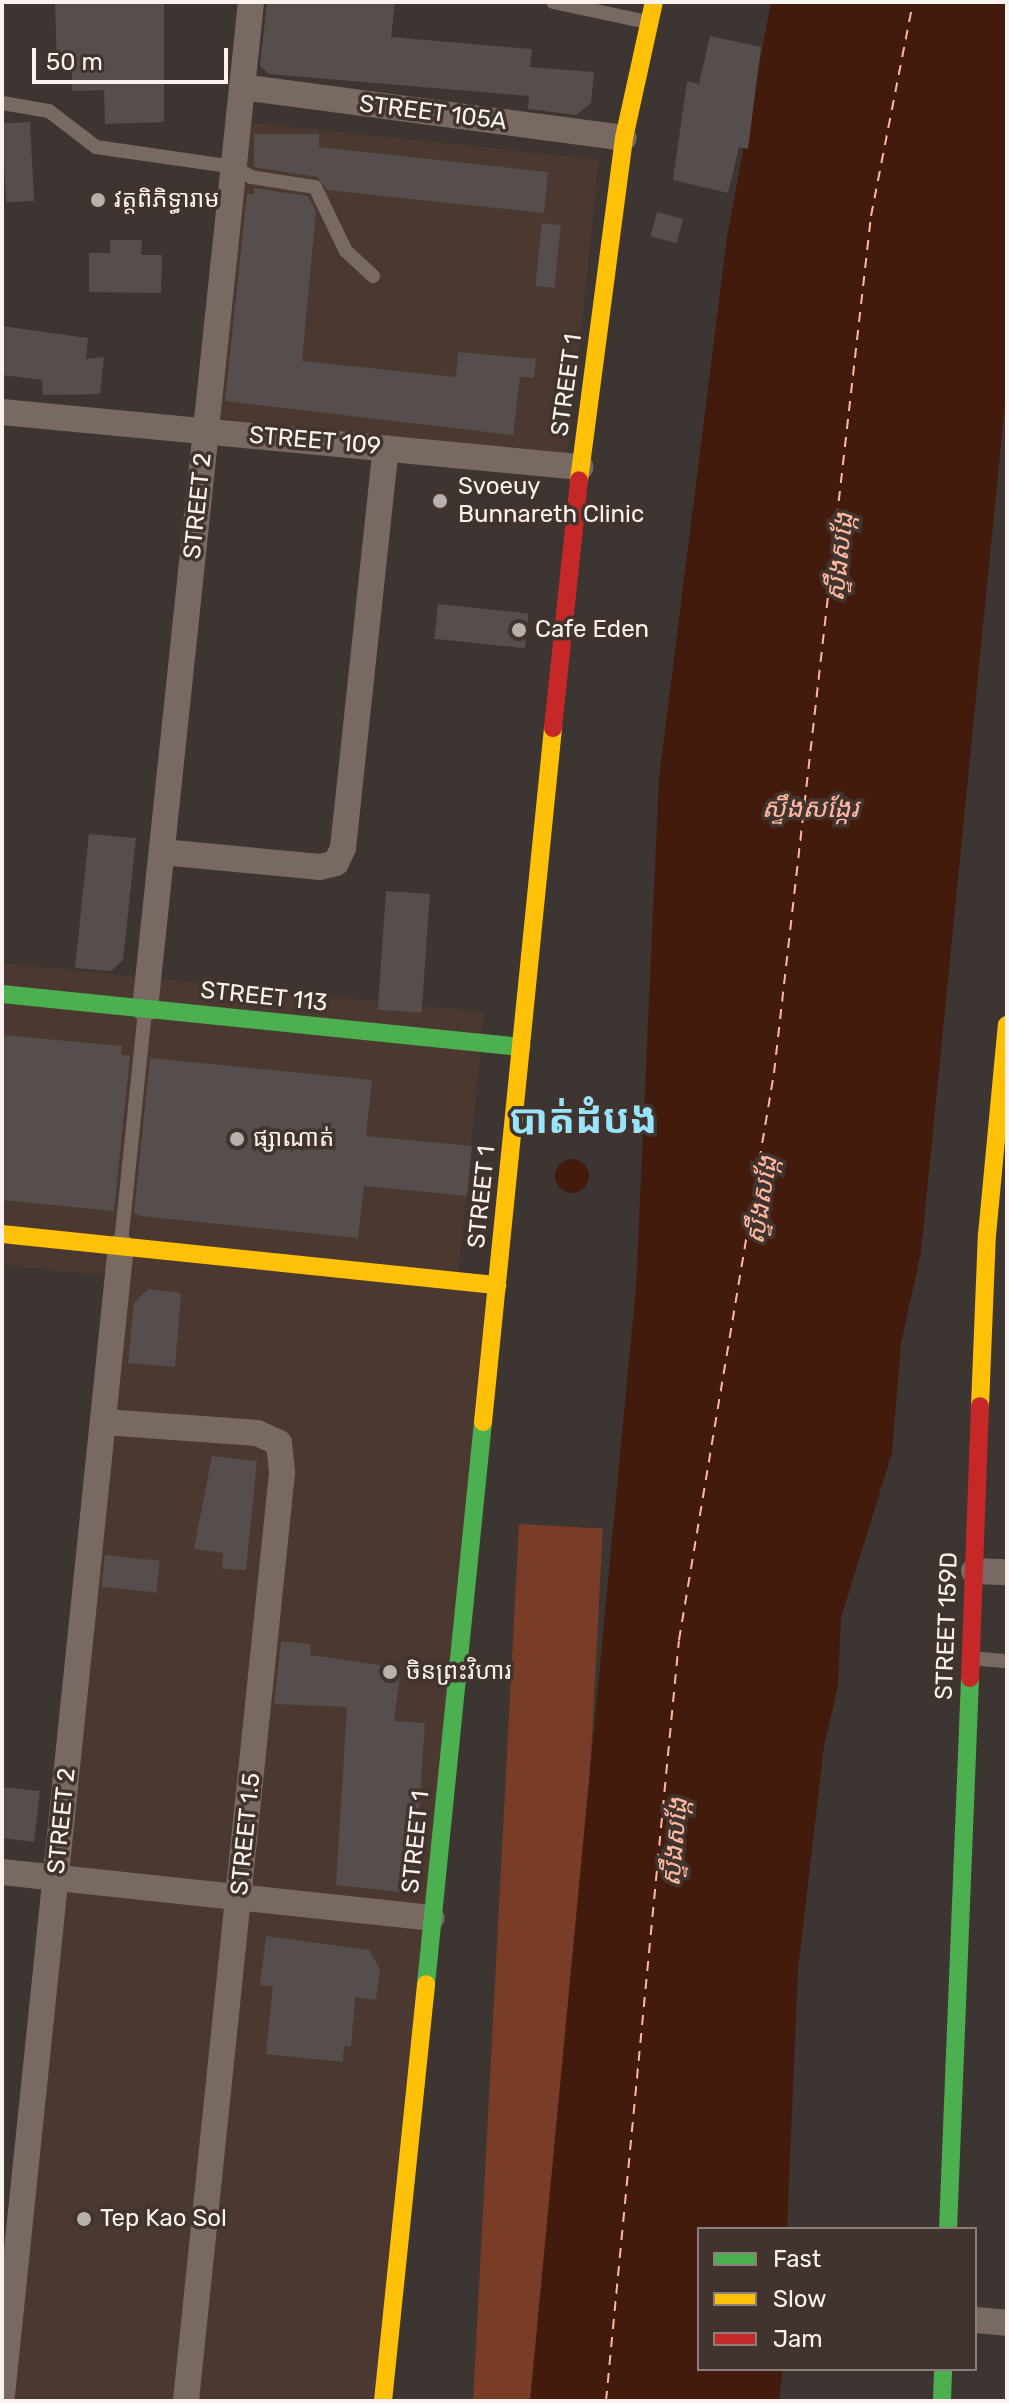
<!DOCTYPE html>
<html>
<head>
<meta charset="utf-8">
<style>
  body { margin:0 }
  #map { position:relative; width:1009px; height:2403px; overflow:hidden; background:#3d3532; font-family:Rubik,"Noto Sans Khmer",sans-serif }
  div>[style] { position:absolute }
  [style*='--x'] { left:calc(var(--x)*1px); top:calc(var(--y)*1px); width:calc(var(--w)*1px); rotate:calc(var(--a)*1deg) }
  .built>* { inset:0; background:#4b3831; transform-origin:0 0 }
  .green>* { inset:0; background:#793c26; transform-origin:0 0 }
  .water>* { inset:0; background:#421b0d }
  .round { border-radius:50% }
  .ferry>* { height:2px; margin-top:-1px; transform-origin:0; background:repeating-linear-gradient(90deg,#feb8a0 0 10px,transparent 0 18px) }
  .building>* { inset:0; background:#554e4c; transform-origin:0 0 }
  .lane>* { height:14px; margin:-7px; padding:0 7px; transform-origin:7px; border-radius:7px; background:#796963 }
  .street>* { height:26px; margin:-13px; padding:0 13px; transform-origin:13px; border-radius:13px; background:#796963 }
  .fast>* { height:18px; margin:-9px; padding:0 9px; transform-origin:9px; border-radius:9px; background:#4caf50 }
  .slow>* { height:18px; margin:-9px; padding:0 9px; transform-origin:9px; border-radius:9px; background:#ffc107 }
  .jam>* { height:18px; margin:-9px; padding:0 9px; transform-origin:9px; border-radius:9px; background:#c62828 }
  .dots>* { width:22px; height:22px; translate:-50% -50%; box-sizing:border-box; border:4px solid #41332e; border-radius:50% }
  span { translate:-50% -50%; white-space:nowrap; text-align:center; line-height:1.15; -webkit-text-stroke:7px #41332e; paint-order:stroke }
  .street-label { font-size:24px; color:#fbf2ef }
  .poi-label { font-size:24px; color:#fbf2ef }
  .left { translate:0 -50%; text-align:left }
  .water-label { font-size:26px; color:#feb8a0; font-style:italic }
  .town-label { font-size:40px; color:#99e3fb; font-weight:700 }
  .frame { position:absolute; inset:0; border:4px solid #fbf2ef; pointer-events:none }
  .legend { position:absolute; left:697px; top:2227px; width:280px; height:144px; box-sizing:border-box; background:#41332e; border:2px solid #8b7f7b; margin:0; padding:10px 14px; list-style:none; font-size:24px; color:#fbf2ef }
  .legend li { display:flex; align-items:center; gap:16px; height:40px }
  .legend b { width:40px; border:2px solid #8b7f7b }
  .scale { position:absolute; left:32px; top:48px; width:196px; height:36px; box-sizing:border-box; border:4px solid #fbf2ef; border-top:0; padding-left:10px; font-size:24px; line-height:28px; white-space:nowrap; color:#fbf2ef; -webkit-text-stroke:6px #41332e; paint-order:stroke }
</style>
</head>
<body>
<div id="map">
  <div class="built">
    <div style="left:245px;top:122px;width:356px;height:298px;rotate:6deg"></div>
    <div style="clip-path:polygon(2px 963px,484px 1012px,458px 1280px,497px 1285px,383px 2401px,2px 2401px,117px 1277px,2px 1265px)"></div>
  </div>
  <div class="green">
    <div style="left:519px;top:1524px;width:84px;height:881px;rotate:3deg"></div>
  </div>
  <div class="water">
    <div style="clip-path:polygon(771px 2px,1007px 2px,1007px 384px,921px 1252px,901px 1343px,892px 1453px,841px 1618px,838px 1686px,824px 1746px,798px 1970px,787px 2229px,699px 2229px,699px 2369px,783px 2369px,779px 2401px,530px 2401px,636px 1287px,659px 778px,727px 237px)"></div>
    <div class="round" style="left:555px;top:1159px;width:34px;height:34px"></div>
  </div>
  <div class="ferry">
    <div style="--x:606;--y:2401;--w:764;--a:-84.52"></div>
    <div style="--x:679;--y:1640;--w:575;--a:-80.49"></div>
    <div style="--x:774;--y:1073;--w:862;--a:-83.54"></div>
    <div style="--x:871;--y:216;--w:218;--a:-78.9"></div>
  </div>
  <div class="building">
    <div style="clip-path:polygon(55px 2px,164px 2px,164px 122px,105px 124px,104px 90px,72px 91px,72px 70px,57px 70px)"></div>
    <div style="clip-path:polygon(267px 2px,395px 2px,391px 37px,532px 49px,530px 67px,594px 72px,591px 103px,576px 115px,528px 109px,529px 96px,269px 74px,260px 66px)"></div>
    <div style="clip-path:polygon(710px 36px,761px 47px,748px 149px,739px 147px,728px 193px,673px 180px,687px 81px,699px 84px)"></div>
    <div style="left:30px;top:122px;width:79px;height:28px;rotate:87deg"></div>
    <div style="clip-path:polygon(254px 134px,319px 134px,319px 147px,548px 172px,544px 213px,327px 190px,317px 177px,254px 167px)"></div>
    <div style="clip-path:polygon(254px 188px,308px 196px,316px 211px,302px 361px,456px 377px,458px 352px,536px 359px,534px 378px,520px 377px,513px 435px,225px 401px,247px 194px,254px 194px)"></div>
    <div style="left:657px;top:212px;width:27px;height:25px;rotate:15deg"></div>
    <div style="left:542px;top:223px;width:19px;height:63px;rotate:6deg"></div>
    <div style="clip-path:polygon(110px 240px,142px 240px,141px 255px,162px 255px,161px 293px,89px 292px,89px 253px,110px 253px)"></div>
    <div style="clip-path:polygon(2px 326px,88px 338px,86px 359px,104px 357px,100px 394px,43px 395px,42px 380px,2px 375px)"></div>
    <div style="left:438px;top:604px;width:91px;height:35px;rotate:6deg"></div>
    <div style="clip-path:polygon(89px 834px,136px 838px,123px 960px,111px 971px,75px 968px)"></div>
    <div style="left:386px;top:891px;width:44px;height:119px;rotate:4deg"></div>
    <div style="clip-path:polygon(2px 1035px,122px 1046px,121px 1055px,130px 1056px,114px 1211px,2px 1200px)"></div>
    <div style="clip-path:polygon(150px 1058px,372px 1080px,366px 1136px,472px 1146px,467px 1196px,364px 1186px,358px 1238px,141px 1216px,134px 1213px)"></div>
    <div style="clip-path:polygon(148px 1289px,181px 1293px,175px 1367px,128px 1363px,134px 1303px)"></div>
    <div style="clip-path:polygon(212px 1456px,257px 1461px,246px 1570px,222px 1569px,223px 1553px,194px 1549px)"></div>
    <div style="left:105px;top:1555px;width:55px;height:32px;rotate:6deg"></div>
    <div style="clip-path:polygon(281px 1641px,311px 1644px,310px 1655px,401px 1668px,394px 1721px,425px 1723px,415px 1868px,399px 1892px,336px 1885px,347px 1707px,274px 1704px)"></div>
    <div style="clip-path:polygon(2px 1787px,40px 1791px,34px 1842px,2px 1838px)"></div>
    <div style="clip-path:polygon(266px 1936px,369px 1950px,380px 1969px,376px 2000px,355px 1997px,351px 2047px,344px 2046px,343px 2062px,266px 2054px,273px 1987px,260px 1985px)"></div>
  </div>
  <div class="lane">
    <div style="--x:553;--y:2;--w:96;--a:12"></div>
    <div style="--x:2;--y:103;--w:48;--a:9.7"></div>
    <div style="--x:49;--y:111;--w:59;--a:37.5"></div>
    <div style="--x:96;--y:147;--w:139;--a:8.2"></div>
    <div style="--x:234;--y:167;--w:20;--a:30"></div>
    <div style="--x:251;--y:177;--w:65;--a:8.9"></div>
    <div style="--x:315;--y:187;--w:71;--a:64.2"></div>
    <div style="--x:346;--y:251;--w:37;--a:43"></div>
    <div style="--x:121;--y:1243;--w:234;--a:-84.1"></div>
    <div style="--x:970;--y:1658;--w:37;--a:5"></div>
  </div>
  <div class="street">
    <div style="--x:242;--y:87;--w:385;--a:7.6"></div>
    <div style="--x:2;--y:412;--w:581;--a:5.44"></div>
    <div style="--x:162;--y:852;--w:159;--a:5.4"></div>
    <div style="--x:320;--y:867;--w:16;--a:-14"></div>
    <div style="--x:336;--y:863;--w:17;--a:-65"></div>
    <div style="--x:343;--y:848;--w:402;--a:-83.9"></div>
    <div style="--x:145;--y:1009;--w:1013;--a:-83.99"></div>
    <div style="--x:104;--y:1422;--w:153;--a:4.1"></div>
    <div style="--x:257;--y:1433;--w:24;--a:24"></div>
    <div style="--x:279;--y:1443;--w:30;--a:84"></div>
    <div style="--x:282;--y:1473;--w:933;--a:95.91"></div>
    <div style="--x:974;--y:1571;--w:33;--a:2"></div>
    <div style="--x:2;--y:1872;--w:432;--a:6.1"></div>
    <div style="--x:975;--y:2320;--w:32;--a:5"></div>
    <div style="--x:2;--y:2395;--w:1155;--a:-84.09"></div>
  </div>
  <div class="fast">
    <div style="--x:2;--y:994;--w:522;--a:5.83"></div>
    <div style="--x:426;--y:1984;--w:565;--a:-84.21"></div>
    <div style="--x:948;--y:2229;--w:551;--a:-87.71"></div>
    <div style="--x:942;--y:2401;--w:32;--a:-88"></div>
  </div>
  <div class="slow">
    <div style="--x:579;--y:480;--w:345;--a:-82.5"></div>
    <div style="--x:624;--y:138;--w:139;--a:-77.6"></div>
    <div style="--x:2;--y:1234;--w:498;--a:5.9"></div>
    <div style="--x:980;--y:1406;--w:171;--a:-87.7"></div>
    <div style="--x:987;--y:1235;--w:211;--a:-84.6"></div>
    <div style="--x:483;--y:1422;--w:698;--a:-84.24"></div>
    <div style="--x:383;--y:2401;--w:419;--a:-84.1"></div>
  </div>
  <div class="jam">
    <div style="--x:553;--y:728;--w:249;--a:-84"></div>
    <div style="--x:970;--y:1678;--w:272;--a:-87.9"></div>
  </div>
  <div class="dots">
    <div style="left:98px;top:200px;background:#b8b0ad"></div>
    <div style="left:440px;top:501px;background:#b8b0ad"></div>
    <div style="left:519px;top:630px;background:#b8b0ad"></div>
    <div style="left:237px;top:1139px;background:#b8b0ad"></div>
    <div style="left:390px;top:1672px;background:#b8b0ad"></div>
    <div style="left:84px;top:2219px;background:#b8b0ad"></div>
  </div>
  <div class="street-label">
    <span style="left:433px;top:113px;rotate:7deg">STREET 105A</span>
    <span style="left:567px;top:385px;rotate:-82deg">STREET 1</span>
    <span style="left:315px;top:441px;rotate:5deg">STREET 109</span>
    <span style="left:198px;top:506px;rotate:-84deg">STREET 2</span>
    <span style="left:264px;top:997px;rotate:6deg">STREET 113</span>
    <span style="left:482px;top:1197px;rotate:-84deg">STREET 1</span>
    <span style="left:947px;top:1626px;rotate:-88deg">STREET 159D</span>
    <span style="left:62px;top:1821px;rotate:-84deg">STREET 2</span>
    <span style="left:246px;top:1834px;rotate:-84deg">STREET 1.5</span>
    <span style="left:416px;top:1842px;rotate:-84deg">STREET 1</span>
  </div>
  <div class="poi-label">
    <span class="left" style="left:114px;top:200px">វត្តពិភិទ្ធារាម</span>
    <span class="left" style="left:458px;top:501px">Svoeuy<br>Bunnareth Clinic</span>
    <span class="left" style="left:535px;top:630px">Cafe Eden</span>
    <span class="left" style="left:253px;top:1139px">ផ្សាណាត់</span>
    <span class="left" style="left:406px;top:1672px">ចិនព្រះវិហារ</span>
    <span class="left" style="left:100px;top:2219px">Tep Kao Sol</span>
  </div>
  <div class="water-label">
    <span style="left:840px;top:557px;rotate:-84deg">ស្ទឹងសង្កែ</span>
    <span style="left:810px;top:809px">ស្ទឹងសង្កែរ</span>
    <span style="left:762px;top:1200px;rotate:-81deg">ស្ទឹងសង្កែ</span>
    <span style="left:675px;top:1842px;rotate:-85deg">ស្ទឹងសង្កែ</span>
  </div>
  <div class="town-label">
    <span style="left:583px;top:1120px">បាត់ដំបង</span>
  </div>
  <div class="frame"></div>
  <ul class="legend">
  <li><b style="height:10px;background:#4caf50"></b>Fast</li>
  <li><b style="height:10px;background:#ffc107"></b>Slow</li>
  <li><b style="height:10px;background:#c62828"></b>Jam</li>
  </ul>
  <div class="scale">50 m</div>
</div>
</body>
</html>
